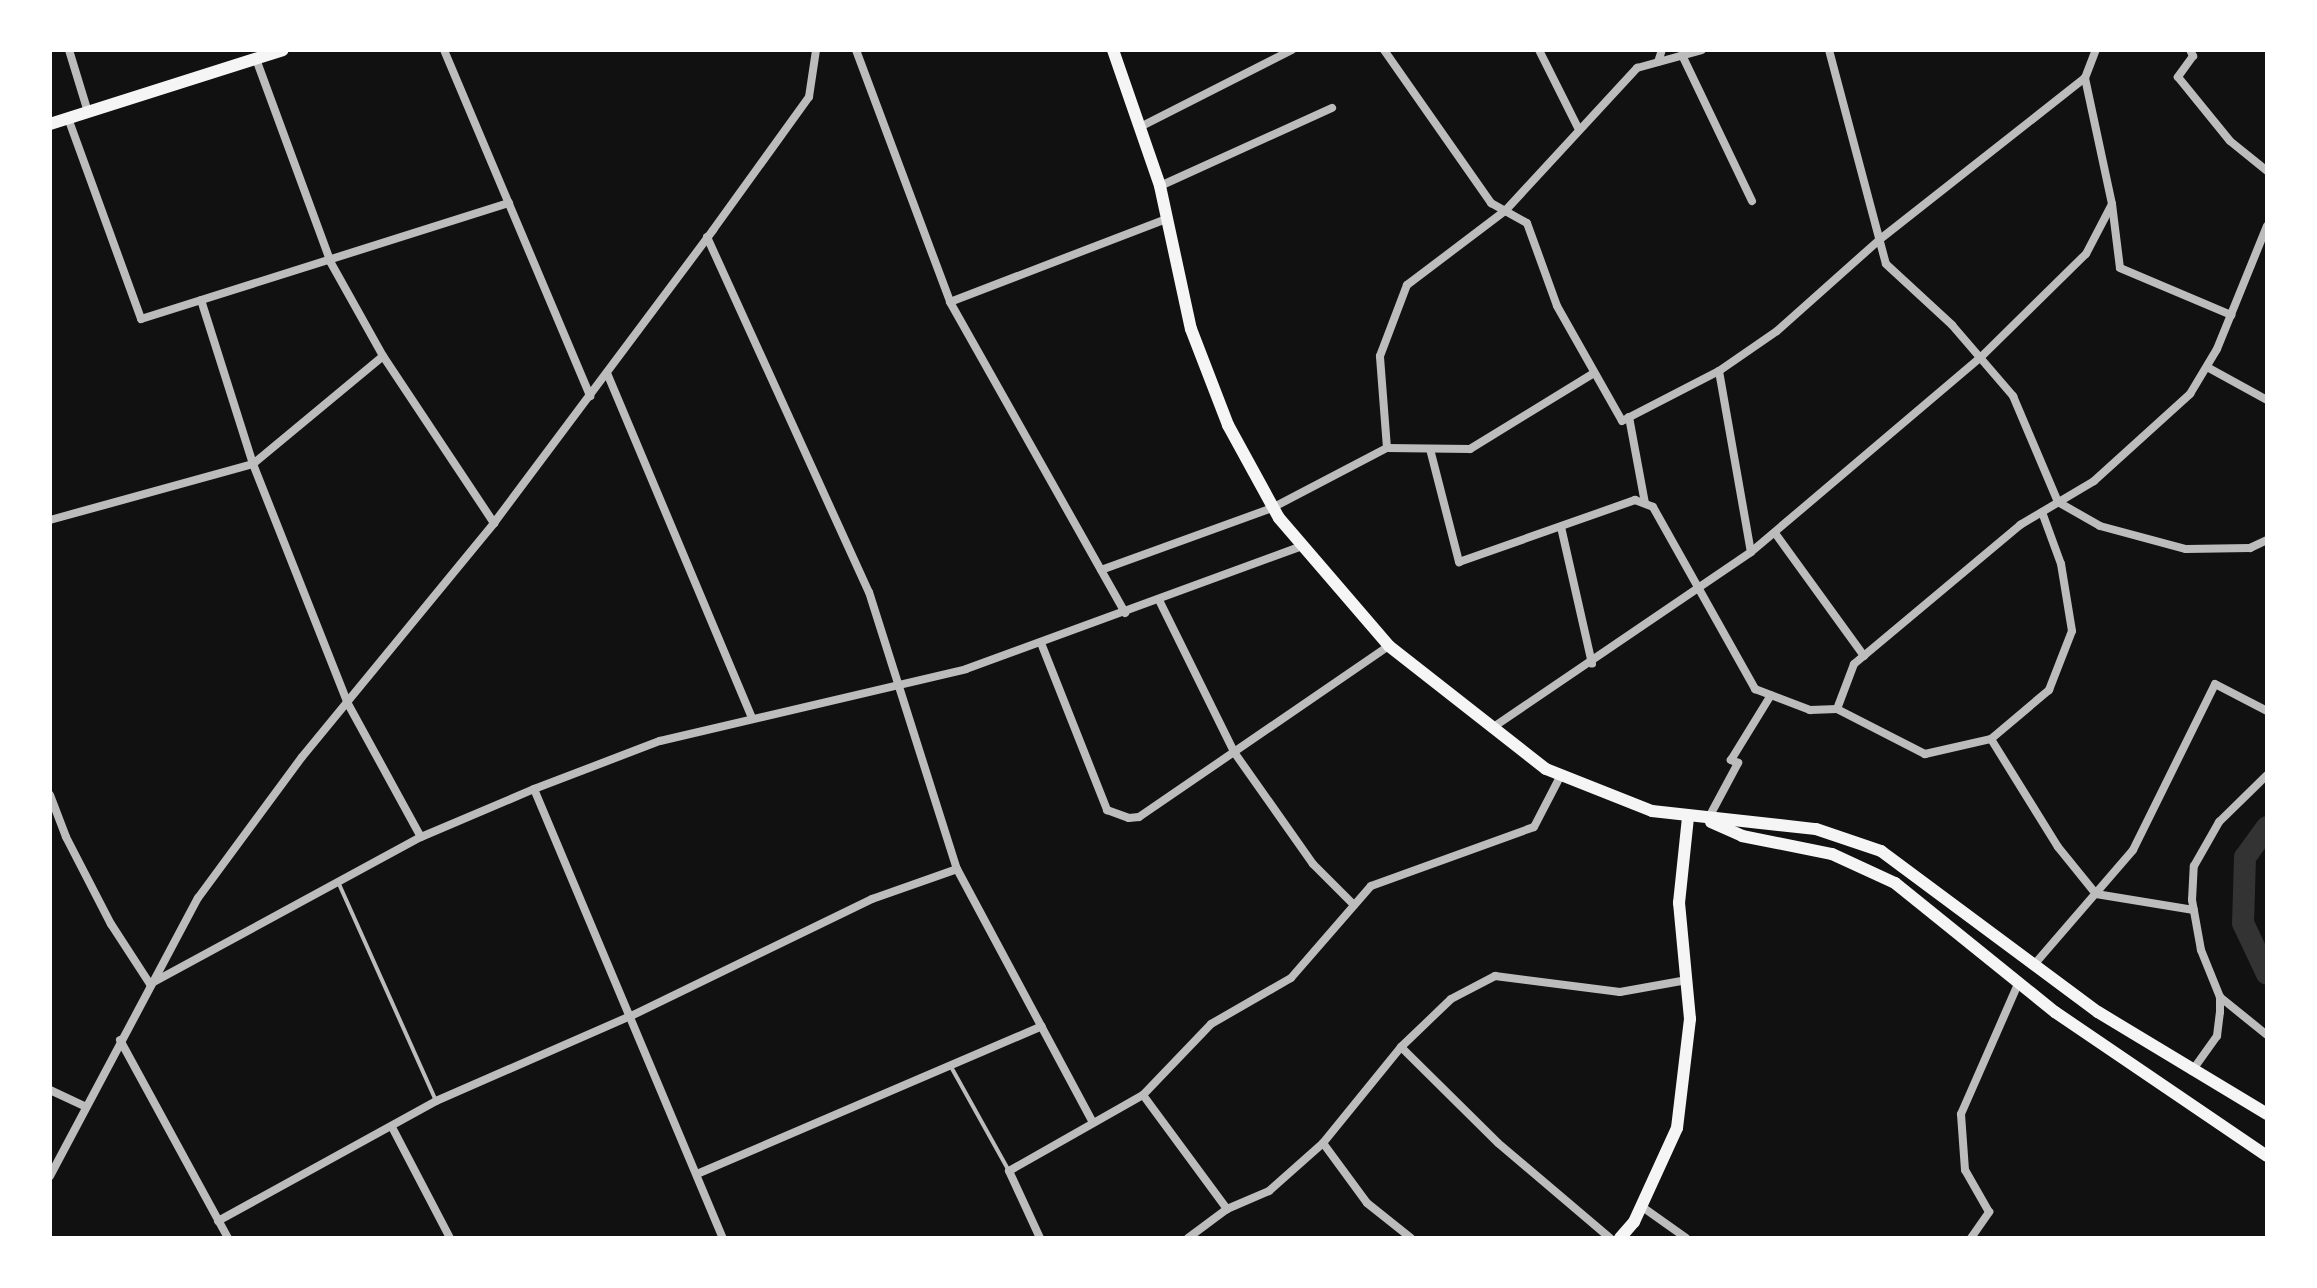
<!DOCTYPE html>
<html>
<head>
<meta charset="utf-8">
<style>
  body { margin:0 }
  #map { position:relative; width:2317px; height:1288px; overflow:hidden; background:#111; font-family:"Golos Text",sans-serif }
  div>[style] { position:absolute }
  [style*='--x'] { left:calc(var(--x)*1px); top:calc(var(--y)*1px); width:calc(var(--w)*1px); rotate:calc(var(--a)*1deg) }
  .canal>* { height:22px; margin:-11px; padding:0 11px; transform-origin:11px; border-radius:11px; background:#333 }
  .service>* { height:4px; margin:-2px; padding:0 2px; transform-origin:2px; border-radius:2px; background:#bcbcbc }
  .minor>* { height:8px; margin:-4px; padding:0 4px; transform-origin:4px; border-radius:4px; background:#bcbcbc }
  .secondary>* { height:12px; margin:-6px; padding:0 6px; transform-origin:6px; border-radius:6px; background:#f5f5f5 }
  span { translate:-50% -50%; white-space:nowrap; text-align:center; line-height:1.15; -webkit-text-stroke:7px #fff; paint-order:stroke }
  .frame { position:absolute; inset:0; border:52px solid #fff; pointer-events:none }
</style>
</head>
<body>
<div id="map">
  <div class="canal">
    <div style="--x:2267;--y:827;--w:37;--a:126"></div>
    <div style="--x:2245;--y:857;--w:66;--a:91.7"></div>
    <div style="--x:2243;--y:923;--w:56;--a:64.8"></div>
  </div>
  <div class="service">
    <div style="--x:339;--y:884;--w:238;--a:65.9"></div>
    <div style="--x:950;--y:1065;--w:119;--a:60.9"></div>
  </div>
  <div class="minor">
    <div style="--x:69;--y:50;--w:65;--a:73"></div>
    <div style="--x:444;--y:50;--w:376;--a:67.1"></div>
    <div style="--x:856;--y:50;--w:269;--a:69.5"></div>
    <div style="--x:950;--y:302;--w:357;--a:60.6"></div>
    <div style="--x:1384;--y:50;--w:187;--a:55"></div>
    <div style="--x:1491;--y:203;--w:41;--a:29.1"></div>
    <div style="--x:1527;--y:223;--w:88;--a:70.1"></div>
    <div style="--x:1557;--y:306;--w:132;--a:60.5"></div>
    <div style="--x:1622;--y:421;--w:109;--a:-27.3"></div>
    <div style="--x:1719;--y:371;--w:70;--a:-34.6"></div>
    <div style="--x:1777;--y:331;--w:137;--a:-41.7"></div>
    <div style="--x:1879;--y:240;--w:262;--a:-38.2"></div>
    <div style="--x:2085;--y:78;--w:30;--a:-69"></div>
    <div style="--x:1539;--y:50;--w:89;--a:63.4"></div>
    <div style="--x:1829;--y:50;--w:221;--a:75.1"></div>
    <div style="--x:1886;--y:264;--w:90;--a:42.7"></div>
    <div style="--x:1952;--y:325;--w:94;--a:49.3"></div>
    <div style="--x:2013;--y:396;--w:115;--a:67"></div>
    <div style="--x:2058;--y:502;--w:48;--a:29.7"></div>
    <div style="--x:2100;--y:526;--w:89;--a:15"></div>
    <div style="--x:2186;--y:549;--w:64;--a:-0.9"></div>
    <div style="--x:2250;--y:548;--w:19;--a:-25"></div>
    <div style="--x:2190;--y:50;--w:7;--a:63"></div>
    <div style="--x:2193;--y:56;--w:26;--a:126"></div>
    <div style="--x:2178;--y:77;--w:82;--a:50.9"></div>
    <div style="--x:2230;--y:141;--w:48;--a:39"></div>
    <div style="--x:1682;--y:55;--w:162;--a:64.4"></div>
    <div style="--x:256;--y:59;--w:217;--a:69.8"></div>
    <div style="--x:331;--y:263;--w:107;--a:60.8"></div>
    <div style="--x:383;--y:356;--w:201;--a:56.4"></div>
    <div style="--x:1658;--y:62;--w:13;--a:-72"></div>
    <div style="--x:68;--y:118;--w:214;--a:70"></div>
    <div style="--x:141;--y:319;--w:386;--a:-17.5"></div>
    <div style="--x:1142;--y:126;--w:168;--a:-26.9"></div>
    <div style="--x:1160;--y:186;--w:189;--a:-24.4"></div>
    <div style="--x:2112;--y:204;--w:64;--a:82.9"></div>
    <div style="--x:2120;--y:268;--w:121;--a:22.9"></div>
    <div style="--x:707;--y:237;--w:390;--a:65.5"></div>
    <div style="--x:869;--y:592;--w:291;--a:72.4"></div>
    <div style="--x:957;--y:869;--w:288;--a:61.8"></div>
    <div style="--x:201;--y:300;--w:172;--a:72.4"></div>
    <div style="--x:253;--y:464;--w:256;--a:68.4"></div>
    <div style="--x:347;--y:702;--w:154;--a:61.3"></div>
    <div style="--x:950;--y:302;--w:231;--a:-21"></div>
    <div style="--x:2207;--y:367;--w:68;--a:28.8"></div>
    <div style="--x:1719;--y:371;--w:184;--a:80"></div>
    <div style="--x:607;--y:373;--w:374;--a:67.2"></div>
    <div style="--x:1629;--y:417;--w:87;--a:79.5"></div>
    <div style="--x:1387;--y:448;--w:92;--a:-94.4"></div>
    <div style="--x:1380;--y:356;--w:76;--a:-69.2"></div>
    <div style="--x:1407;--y:285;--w:123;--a:-37.1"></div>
    <div style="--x:1505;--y:211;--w:195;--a:-47.3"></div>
    <div style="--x:1637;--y:68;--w:67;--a:-15.5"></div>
    <div style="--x:1430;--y:449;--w:117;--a:75.6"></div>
    <div style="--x:1459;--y:562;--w:187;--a:-19.4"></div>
    <div style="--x:1635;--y:500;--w:19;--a:21"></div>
    <div style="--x:1653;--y:507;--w:209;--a:60.7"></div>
    <div style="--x:1755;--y:689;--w:59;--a:20.9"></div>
    <div style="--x:1810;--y:710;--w:27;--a:-2"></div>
    <div style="--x:1837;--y:709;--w:99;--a:27.1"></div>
    <div style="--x:1925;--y:754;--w:68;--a:-12.8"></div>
    <div style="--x:1991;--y:739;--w:76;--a:-40.2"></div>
    <div style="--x:2049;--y:690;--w:63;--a:-68.7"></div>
    <div style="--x:2072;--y:631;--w:68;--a:-99.3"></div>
    <div style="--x:2061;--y:564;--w:55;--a:-110.1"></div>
    <div style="--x:50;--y:520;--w:211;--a:-15.4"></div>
    <div style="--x:253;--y:464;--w:169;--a:-39.7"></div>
    <div style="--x:1561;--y:527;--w:140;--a:77.2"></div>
    <div style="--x:1775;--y:533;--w:152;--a:54.1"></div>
    <div style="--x:1101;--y:570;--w:182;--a:-19.9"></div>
    <div style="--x:1272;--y:508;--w:130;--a:-27.6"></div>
    <div style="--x:1387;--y:448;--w:83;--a:0.7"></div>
    <div style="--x:1470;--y:449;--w:145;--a:-31.5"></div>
    <div style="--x:1159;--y:600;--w:169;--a:63.7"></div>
    <div style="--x:1234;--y:752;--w:137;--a:54.8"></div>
    <div style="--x:1313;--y:864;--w:58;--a:45"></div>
    <div style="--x:1041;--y:643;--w:180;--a:68.4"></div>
    <div style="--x:1107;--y:810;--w:23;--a:20"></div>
    <div style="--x:1129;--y:818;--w:10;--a:-6"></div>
    <div style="--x:1139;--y:817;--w:303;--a:-34.4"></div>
    <div style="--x:1837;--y:709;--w:48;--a:-69.3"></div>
    <div style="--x:1854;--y:664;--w:217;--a:-39.9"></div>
    <div style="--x:2020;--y:525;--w:86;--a:-30.7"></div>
    <div style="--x:2094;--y:481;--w:130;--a:-42.2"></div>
    <div style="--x:2190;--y:394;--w:52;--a:-59"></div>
    <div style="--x:2217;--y:349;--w:133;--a:-67.9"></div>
    <div style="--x:1492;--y:728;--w:313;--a:-34.2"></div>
    <div style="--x:1751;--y:552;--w:300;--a:-40.3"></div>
    <div style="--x:1980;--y:358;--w:148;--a:-44.5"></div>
    <div style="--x:2086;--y:254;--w:56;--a:-62.5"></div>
    <div style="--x:2112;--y:204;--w:129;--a:-102.1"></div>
    <div style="--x:1991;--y:739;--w:127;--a:58.2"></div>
    <div style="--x:2058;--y:847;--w:60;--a:51"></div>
    <div style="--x:2096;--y:894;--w:99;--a:9.3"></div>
    <div style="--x:534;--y:789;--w:487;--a:67.2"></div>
    <div style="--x:50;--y:795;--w:45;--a:69.1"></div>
    <div style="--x:66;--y:837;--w:98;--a:62.7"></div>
    <div style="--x:111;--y:924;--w:72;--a:57"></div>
    <div style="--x:150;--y:984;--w:308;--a:-28.5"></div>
    <div style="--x:421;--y:837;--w:123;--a:-23"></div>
    <div style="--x:534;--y:789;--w:135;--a:-20.9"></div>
    <div style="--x:660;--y:741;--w:314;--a:-13.2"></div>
    <div style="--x:966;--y:669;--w:359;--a:-20.1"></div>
    <div style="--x:1708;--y:819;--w:64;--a:-61.8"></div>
    <div style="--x:1738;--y:763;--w:8;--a:-157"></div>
    <div style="--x:1731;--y:760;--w:76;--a:-58.4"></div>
    <div style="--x:2033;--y:966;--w:153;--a:-49.2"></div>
    <div style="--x:2133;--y:850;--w:185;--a:-63.7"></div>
    <div style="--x:2215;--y:684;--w:59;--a:27.4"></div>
    <div style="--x:2220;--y:997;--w:60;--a:39"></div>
    <div style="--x:120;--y:1040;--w:226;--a:61.4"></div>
    <div style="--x:1401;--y:1047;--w:136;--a:44.7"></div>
    <div style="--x:1498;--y:1143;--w:147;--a:40.3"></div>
    <div style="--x:2192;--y:1071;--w:43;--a:-54.5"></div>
    <div style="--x:2217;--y:1036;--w:24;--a:-83"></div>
    <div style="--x:2220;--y:1012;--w:15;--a:-90"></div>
    <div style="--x:2220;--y:997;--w:51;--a:-112"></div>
    <div style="--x:2201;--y:950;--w:51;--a:-100.2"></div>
    <div style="--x:2192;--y:900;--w:34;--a:-87"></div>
    <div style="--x:2194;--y:866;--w:51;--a:-60.4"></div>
    <div style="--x:2219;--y:822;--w:67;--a:-44.4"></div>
    <div style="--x:50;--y:1090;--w:38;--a:25"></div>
    <div style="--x:1143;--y:1095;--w:98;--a:-46.2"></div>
    <div style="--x:1211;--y:1024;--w:92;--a:-29.9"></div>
    <div style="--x:1291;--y:978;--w:122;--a:-49"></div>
    <div style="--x:1371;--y:886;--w:173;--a:-19.9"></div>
    <div style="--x:1534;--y:827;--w:59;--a:-62.6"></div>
    <div style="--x:393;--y:1129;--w:123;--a:62.4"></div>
    <div style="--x:1323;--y:1143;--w:74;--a:53.7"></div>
    <div style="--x:1367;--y:1203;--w:56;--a:38.5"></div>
    <div style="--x:697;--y:1174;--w:375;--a:-23.2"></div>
    <div style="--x:50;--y:1176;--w:315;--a:-62"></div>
    <div style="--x:198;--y:898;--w:175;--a:-53.6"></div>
    <div style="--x:302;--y:757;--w:303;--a:-50.6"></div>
    <div style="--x:494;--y:523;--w:366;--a:-53.2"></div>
    <div style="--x:713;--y:230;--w:164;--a:-54.2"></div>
    <div style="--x:809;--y:97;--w:48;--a:-81.5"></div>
    <div style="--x:1641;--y:1206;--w:55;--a:35.4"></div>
    <div style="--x:218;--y:1221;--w:249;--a:-28.8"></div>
    <div style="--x:436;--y:1101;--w:215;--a:-23.6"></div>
    <div style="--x:633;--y:1015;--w:266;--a:-25.9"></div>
    <div style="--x:872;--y:899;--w:90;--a:-19.4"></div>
    <div style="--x:1040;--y:1238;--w:74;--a:-114.8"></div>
    <div style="--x:1009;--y:1171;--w:154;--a:-29.6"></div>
    <div style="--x:1143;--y:1095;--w:142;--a:53.6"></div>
    <div style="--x:1188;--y:1238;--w:49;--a:-36.6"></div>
    <div style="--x:1227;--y:1209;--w:46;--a:-23.2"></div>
    <div style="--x:1269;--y:1191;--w:72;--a:-41.6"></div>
    <div style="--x:1323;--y:1143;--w:124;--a:-50.9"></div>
    <div style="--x:1401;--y:1047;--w:69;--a:-43.8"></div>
    <div style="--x:1451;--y:999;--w:50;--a:-27.6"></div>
    <div style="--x:1495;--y:976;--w:126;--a:7.3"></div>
    <div style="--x:1620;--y:992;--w:68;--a:-10.2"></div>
    <div style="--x:1971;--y:1238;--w:32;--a:-55"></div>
    <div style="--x:1989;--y:1212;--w:48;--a:-119.7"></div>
    <div style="--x:1965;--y:1170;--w:56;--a:-94.1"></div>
    <div style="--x:1961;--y:1114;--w:142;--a:-66.3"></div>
  </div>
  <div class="secondary">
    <div style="--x:1113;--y:50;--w:144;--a:70.9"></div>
    <div style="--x:1160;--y:186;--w:146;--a:77.8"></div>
    <div style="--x:1191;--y:329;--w:103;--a:68.9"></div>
    <div style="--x:1228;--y:425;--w:106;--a:61.3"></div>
    <div style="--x:1279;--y:518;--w:169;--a:49.3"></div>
    <div style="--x:1389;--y:646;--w:199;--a:38.1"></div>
    <div style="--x:1546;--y:769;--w:114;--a:21.6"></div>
    <div style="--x:1652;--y:811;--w:165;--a:6.3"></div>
    <div style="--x:1816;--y:829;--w:69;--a:18.7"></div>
    <div style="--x:1881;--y:851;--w:270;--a:36.6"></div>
    <div style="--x:2098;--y:1012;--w:197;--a:31.1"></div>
    <div style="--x:50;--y:124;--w:244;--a:-17.6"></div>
    <div style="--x:1711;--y:822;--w:34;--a:24"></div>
    <div style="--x:1742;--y:836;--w:92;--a:11.3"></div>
    <div style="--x:1832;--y:854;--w:69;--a:24.7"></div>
    <div style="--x:1895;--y:883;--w:206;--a:38.9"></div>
    <div style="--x:2055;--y:1012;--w:256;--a:34.2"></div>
    <div style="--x:1620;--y:1238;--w:21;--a:-49"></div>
    <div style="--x:1634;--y:1222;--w:103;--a:-65.4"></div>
    <div style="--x:1677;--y:1128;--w:110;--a:-83.2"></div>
    <div style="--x:1690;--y:1019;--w:117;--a:-95.4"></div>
    <div style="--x:1679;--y:903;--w:85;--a:-84"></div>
  </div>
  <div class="frame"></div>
</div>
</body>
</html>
